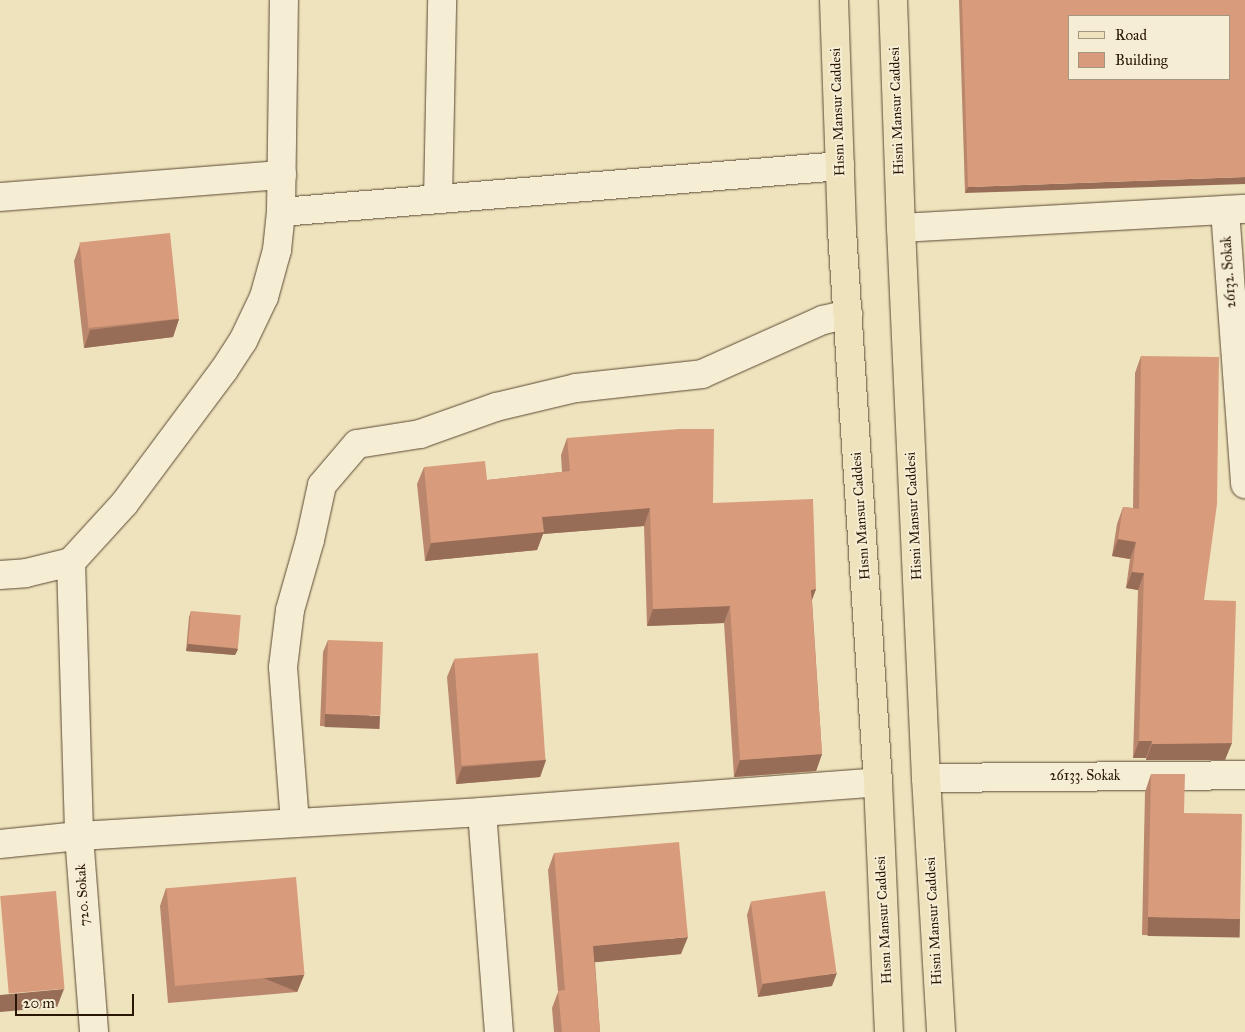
<!DOCTYPE html>
<html>
<head>
<meta charset="utf-8">
<style>
  body { margin:0 }
  #map { position:relative; width:1245px; height:1032px; overflow:hidden; background:#efe3bd; font-family:"IM FELL Great Primer",serif }
  div>[style] { position:absolute }
  [style*='--x'] { left:calc(var(--x)*1px); top:calc(var(--y)*1px); width:calc(var(--w)*1px); rotate:calc(var(--a)*1deg) }
  .roads { filter:drop-shadow(0 0 1px #5b4933) drop-shadow(0 0 1px #5b4933) }
  .minor>* { height:28px; margin:-14px; padding:0 14px; transform-origin:14px; border-radius:14px; background:#f5edd4 }
  .major>* { height:28px; margin:-14px; padding:0 14px; transform-origin:14px; border-radius:14px; background:#efe3bd }
  .wall>* { inset:0; background:#ba866c }
  .shaded-wall>* { inset:0; background:#976d58; transform-origin:0 0 }
  .building>* { inset:0; background:#d89c7d; transform-origin:0 0 }
  span { translate:-50% -50%; white-space:nowrap; text-align:center; line-height:1.15; -webkit-text-stroke:4px #f5edd4; paint-order:stroke }
  .street-label { font-size:14px; color:#2a1605 }
  .legend { position:absolute; left:1068px; top:15px; width:162px; height:65px; box-sizing:border-box; background:#f5edd4; border:1px solid #a49781; margin:0; padding:6px 9px; list-style:none; font-size:15px; color:#2a1605 }
  .legend li { display:flex; align-items:center; gap:10px; height:25px }
  .legend b { width:25px; border:1px solid #a49781 }
  .scale { position:absolute; left:15px; top:994px; width:119px; height:22px; box-sizing:border-box; border:2px solid #2a1605; border-top:0; padding-left:6px; font-size:15px; line-height:18px; white-space:nowrap; color:#2a1605; -webkit-text-stroke:4px #f5edd4; paint-order:stroke }
</style>
</head>
<body>
<div id="map">
  <div class="roads">
    <div class="minor">
      <div style="--x:0;--y:197;--w:283;--a:-4.5"></div>
      <div style="--x:438;--y:199;--w:199;--a:-88.8"></div>
      <div style="--x:1225;--y:210;--w:275;--a:85.8"></div>
      <div style="--x:281;--y:212;--w:561;--a:-4.7"></div>
      <div style="--x:901;--y:228;--w:345;--a:-3.2"></div>
      <div style="--x:71;--y:562;--w:274;--a:88.3"></div>
      <div style="--x:79;--y:836;--w:404;--a:-3.4"></div>
      <div style="--x:482;--y:812;--w:397;--a:-4.3"></div>
      <div style="--x:0;--y:575;--w:26;--a:-4"></div>
      <div style="--x:26;--y:573;--w:46;--a:-13.7"></div>
      <div style="--x:71;--y:562;--w:79;--a:-47.6"></div>
      <div style="--x:124;--y:504;--w:167;--a:-53.3"></div>
      <div style="--x:224;--y:370;--w:35;--a:-57"></div>
      <div style="--x:243;--y:341;--w:49;--a:-64.5"></div>
      <div style="--x:264;--y:297;--w:49;--a:-74.5"></div>
      <div style="--x:277;--y:250;--w:38;--a:-84"></div>
      <div style="--x:281;--y:212;--w:212;--a:-89.2"></div>
      <div style="--x:926;--y:778;--w:319;--a:-0.5"></div>
      <div style="--x:482;--y:812;--w:221;--a:85.6"></div>
      <div style="--x:295;--y:823;--w:156;--a:-94.4"></div>
      <div style="--x:283;--y:667;--w:57;--a:-83"></div>
      <div style="--x:290;--y:610;--w:73;--a:-74.1"></div>
      <div style="--x:310;--y:540;--w:56;--a:-77.7"></div>
      <div style="--x:322;--y:485;--w:54;--a:-49.5"></div>
      <div style="--x:357;--y:444;--w:64;--a:-9"></div>
      <div style="--x:420;--y:434;--w:81;--a:-19.6"></div>
      <div style="--x:496;--y:407;--w:82;--a:-13.4"></div>
      <div style="--x:576;--y:388;--w:127;--a:-6.3"></div>
      <div style="--x:702;--y:374;--w:133;--a:-24.1"></div>
      <div style="--x:823;--y:320;--w:26;--a:-13"></div>
      <div style="--x:0;--y:844;--w:79;--a:-5.8"></div>
      <div style="--x:79;--y:836;--w:197;--a:85.6"></div>
    </div>
    <div class="major">
      <div style="--x:834;--y:0;--w:231;--a:88"></div>
      <div style="--x:842;--y:231;--w:552;--a:86.26"></div>
      <div style="--x:878;--y:782;--w:250;--a:87.5"></div>
      <div style="--x:893;--y:0;--w:228;--a:88"></div>
      <div style="--x:901;--y:228;--w:551;--a:87.4"></div>
      <div style="--x:926;--y:778;--w:254;--a:86.6"></div>
    </div>
  </div>
  <div class="wall">
    <div style="clip-path:polygon(959px 0,1245px 0,965px 193px)"></div>
    <div style="clip-path:polygon(80px 244px,179px 319px,173px 337px,84px 348px,74px 261px)"></div>
    <div style="clip-path:polygon(1141px 356px,1204px 600px,1225px 760px,1146px 760px,1146px 758px,1133px 758px,1138px 590px,1126px 588px,1130px 559px,1112px 556px,1117px 524px,1123px 507px,1133px 508px,1135px 373px)"></div>
    <div style="clip-path:polygon(567px 438px,713px 503px,816px 589px,812px 600px,822px 754px,816px 771px,734px 777px,724px 623px,647px 626px,644px 526px,543px 534px,537px 550px,425px 561px,417px 484px,424px 467px,487px 480px,562px 472px,561px 455px)"></div>
    <div style="clip-path:polygon(191px 611px,238px 649px,235px 655px,186px 651px,189px 617px)"></div>
    <div style="clip-path:polygon(328px 640px,376px 728px,320px 726px,323px 652px)"></div>
    <div style="clip-path:polygon(454px 660px,546px 760px,540px 777px,456px 784px,447px 677px)"></div>
    <div style="clip-path:polygon(1151px 774px,1184px 813px,1233px 937px,1142px 935px,1145px 792px)"></div>
    <div style="clip-path:polygon(554px 853px,681px 954px,595px 962px,600px 1032px,554px 1032px,552px 1008px,558px 992px,548px 870px)"></div>
    <div style="clip-path:polygon(166px 888px,304px 975px,297px 992px,168px 1003px,160px 906px)"></div>
    <div style="clip-path:polygon(751px 902px,832px 986px,758px 997px,747px 915px)"></div>
  </div>
  <div class="shaded-wall">
    <div style="clip-path:polygon(1245px 177px,1245px 184px,965px 193px,968px 187px)"></div>
    <div style="clip-path:polygon(179px 319px,173px 337px,84px 348px,90px 330px)"></div>
    <div style="clip-path:polygon(650px 508px,644px 526px,543px 534px,537px 550px,425px 561px,431px 543px,542px 517px)"></div>
    <div style="clip-path:polygon(1118px 539px,1136px 542px,1130px 559px,1112px 556px)"></div>
    <div style="clip-path:polygon(1132px 572px,1144px 573px,1138px 590px,1126px 588px)"></div>
    <div style="clip-path:polygon(816px 589px,809px 607px,811px 590px)"></div>
    <div style="clip-path:polygon(730px 606px,724px 623px,647px 626px,653px 609px)"></div>
    <div style="clip-path:polygon(188px 644px,238px 649px,235px 655px,186px 651px)"></div>
    <div style="left:325px;top:714px;width:55px;height:13px;rotate:2deg"></div>
    <div style="clip-path:polygon(1139px 741px,1152px 741px,1146px 758px,1133px 758px)"></div>
    <div style="clip-path:polygon(1232px 743px,1225px 760px,1146px 760px,1152px 744px)"></div>
    <div style="clip-path:polygon(822px 754px,816px 771px,734px 777px,740px 760px)"></div>
    <div style="clip-path:polygon(546px 760px,540px 777px,456px 784px,462px 767px)"></div>
    <div style="left:1148px;top:917px;width:92px;height:19px;rotate:1deg"></div>
    <div style="clip-path:polygon(688px 937px,681px 954px,587px 963px,593px 946px)"></div>
    <div style="clip-path:polygon(837px 973px,832px 986px,758px 997px,763px 984px)"></div>
    <div style="left:304px;top:975px;width:18px;height:130px;rotate:112deg"></div>
    <div style="clip-path:polygon(64px 989px,57px 1007px,0 1012px,0 995px)"></div>
  </div>
  <div class="building">
    <div style="clip-path:polygon(evenodd,962px 0,1245px 0,1245px 177px,968px 187px,962px 0,1069px 16px,1229px 16px,1229px 79px,1069px 79px,1069px 16px)"></div>
    <div style="left:170px;top:233px;width:86px;height:91px;rotate:84deg"></div>
    <div style="clip-path:polygon(1141px 356px,1219px 357px,1217px 504px,1204px 600px,1236px 601px,1232px 743px,1152px 744px,1152px 741px,1139px 741px,1144px 573px,1132px 572px,1136px 542px,1118px 539px,1123px 507px,1139px 509px)"></div>
    <div style="clip-path:polygon(679px 429px,714px 429px,713px 503px,813px 499px,816px 589px,811px 590px,822px 754px,740px 760px,730px 606px,653px 609px,650px 508px,542px 517px,544px 532px,431px 543px,424px 467px,485px 461px,487px 480px,570px 471px,567px 438px)"></div>
    <div style="left:191px;top:611px;width:50px;height:33px;rotate:5deg"></div>
    <div style="left:328px;top:640px;width:55px;height:74px;rotate:2deg"></div>
    <div style="left:538px;top:653px;width:107px;height:84px;rotate:86deg"></div>
    <div style="clip-path:polygon(1151px 774px,1185px 774px,1184px 813px,1242px 814px,1240px 919px,1148px 917px)"></div>
    <div style="clip-path:polygon(679px 842px,688px 937px,593px 946px,600px 1032px,562px 1032px,558px 991px,565px 990px,554px 853px)"></div>
    <div style="left:296px;top:877px;width:98px;height:130px;rotate:85deg"></div>
    <div style="left:56px;top:891px;width:98px;height:56px;rotate:85deg"></div>
    <div style="left:825px;top:891px;width:83px;height:75px;rotate:82deg"></div>
  </div>
  <div class="street-label">
    <span style="left:897px;top:111px;rotate:-92deg">Hisni Mansur Caddesi</span>
    <span style="left:838px;top:112px;rotate:-92deg">Hısnı Mansur Caddesi</span>
    <span style="left:1229px;top:272px;rotate:-94deg">26132. Sokak</span>
    <span style="left:861px;top:516px;rotate:-94deg">Hısnı Mansur Caddesi</span>
    <span style="left:914px;top:516px;rotate:-93deg">Hisni Mansur Caddesi</span>
    <span style="left:1085px;top:776px">26133. Sokak</span>
    <span style="left:83px;top:895px;rotate:-94deg">720. Sokak</span>
    <span style="left:884px;top:920px;rotate:-93deg">Hısnı Mansur Caddesi</span>
    <span style="left:934px;top:921px;rotate:-93deg">Hisni Mansur Caddesi</span>
  </div>
  <ul class="legend">
  <li><b style="height:6px;background:#efe3bd"></b>Road</li>
  <li><b style="height:14px;background:#d89c7d"></b>Building</li>
  </ul>
  <div class="scale">20 m</div>
</div>
</body>
</html>
